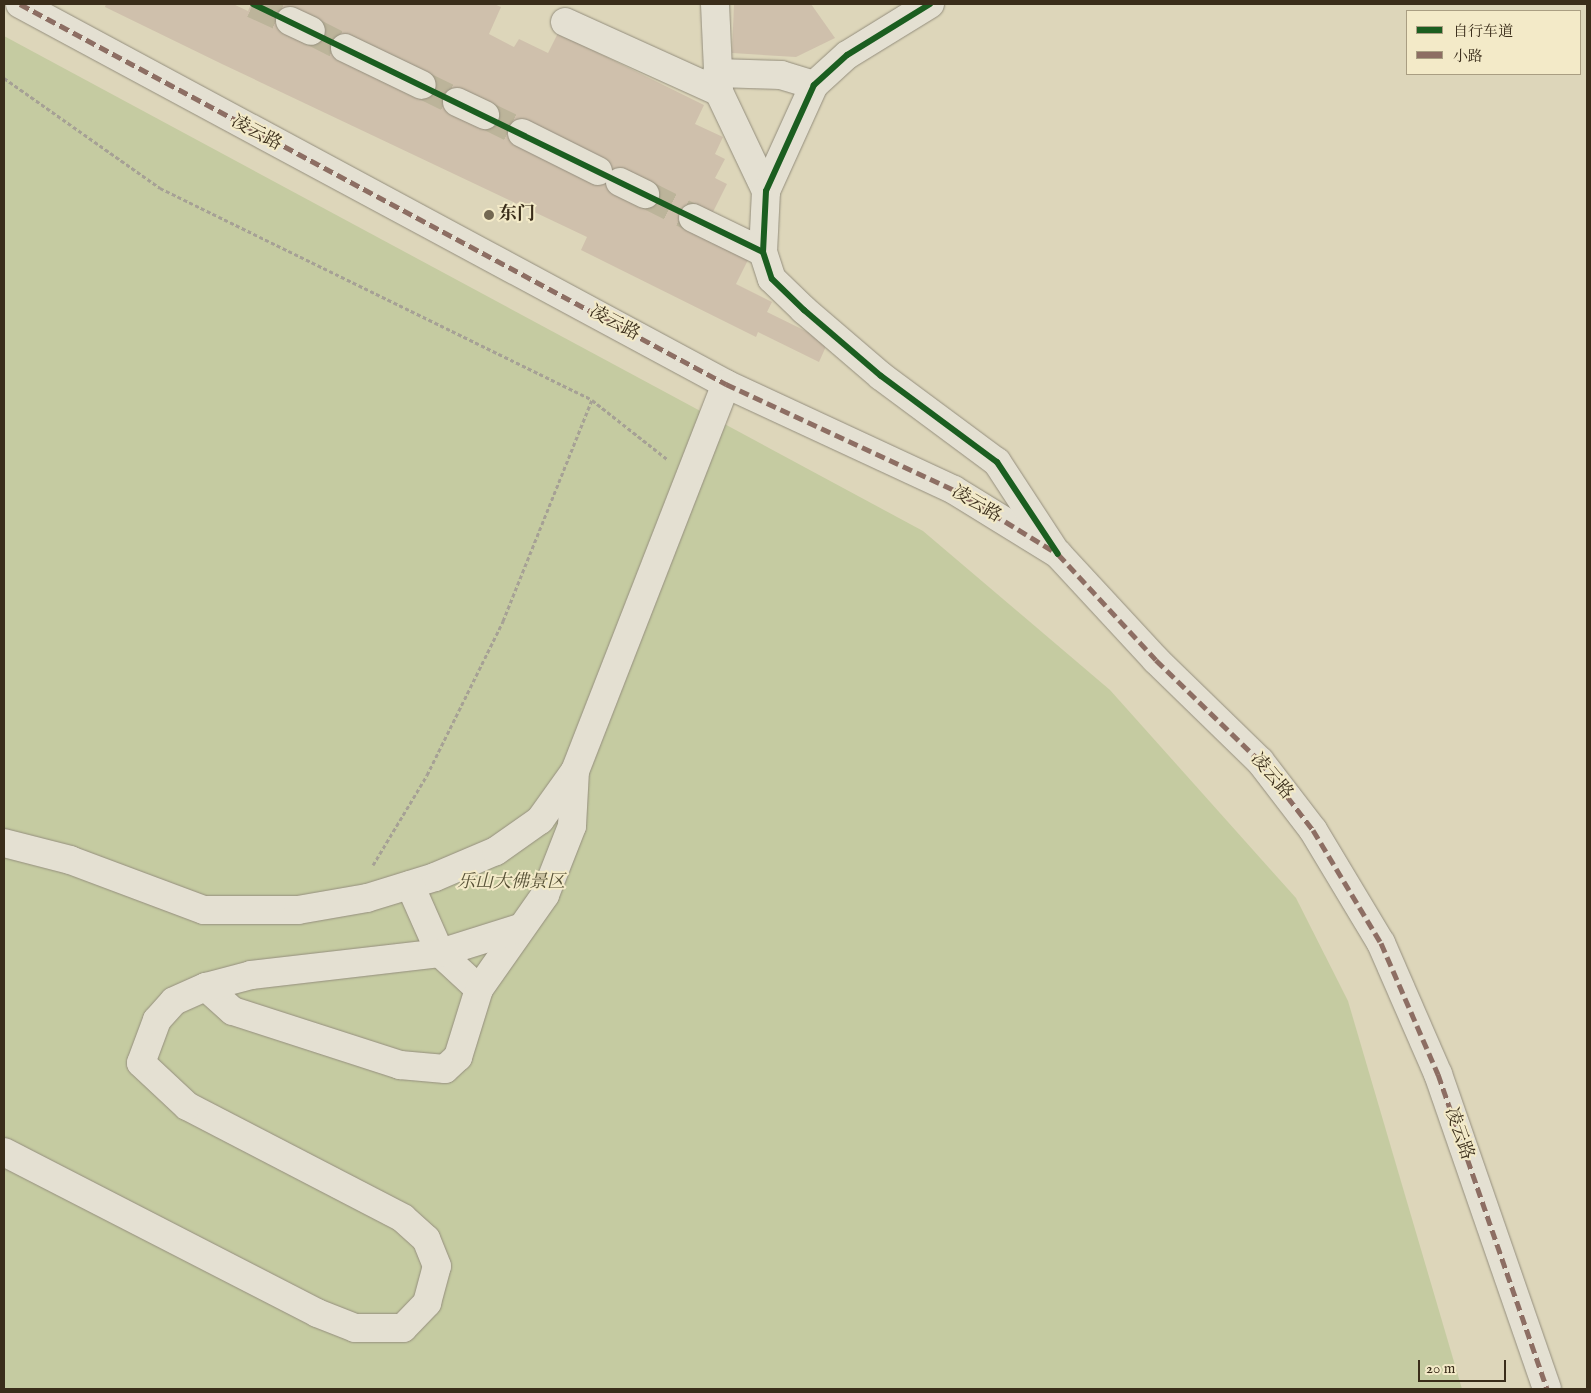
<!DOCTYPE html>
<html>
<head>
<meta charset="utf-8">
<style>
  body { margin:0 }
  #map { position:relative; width:1591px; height:1393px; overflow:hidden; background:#ddd6ba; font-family:"IM FELL English","Noto Serif SC",serif }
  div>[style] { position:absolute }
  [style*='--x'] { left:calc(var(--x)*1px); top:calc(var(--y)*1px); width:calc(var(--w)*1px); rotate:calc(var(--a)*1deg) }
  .green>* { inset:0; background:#c5cba1 }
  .building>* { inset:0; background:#cfc0ac }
  .minor-tunnel>* { height:28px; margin-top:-14px; transform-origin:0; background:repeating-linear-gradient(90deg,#bcb49a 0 28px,transparent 0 42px) }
  .path>* { height:3px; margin-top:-1.5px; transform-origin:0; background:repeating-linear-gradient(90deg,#a6a195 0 4px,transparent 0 6.5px) }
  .roads { filter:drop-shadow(0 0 1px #948e7d) drop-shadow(0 0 1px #948e7d) }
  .minor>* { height:28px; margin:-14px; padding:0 14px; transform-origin:14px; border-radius:14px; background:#e4e0d2 }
  .quiet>* { height:5px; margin-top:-2.5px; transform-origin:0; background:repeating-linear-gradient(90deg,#8d6e63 0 10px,transparent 0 15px) }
  .cycleway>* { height:6px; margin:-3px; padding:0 3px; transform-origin:3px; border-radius:3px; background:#1b5e20 }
  .dots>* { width:14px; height:14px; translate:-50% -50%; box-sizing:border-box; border:2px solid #f3eac8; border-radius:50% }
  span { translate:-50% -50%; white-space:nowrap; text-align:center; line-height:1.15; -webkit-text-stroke:4px #f3eac8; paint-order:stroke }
  .street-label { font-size:18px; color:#3a2d1a }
  .poi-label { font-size:18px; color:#3a2d1a; font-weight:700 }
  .left { translate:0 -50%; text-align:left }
  .park-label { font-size:18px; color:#585237; font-style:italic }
  .frame { position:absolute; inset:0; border:5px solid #3a2d1a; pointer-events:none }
  .legend { position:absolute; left:1406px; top:10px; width:175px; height:65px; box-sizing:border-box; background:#f3eac8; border:1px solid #a99e82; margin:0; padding:6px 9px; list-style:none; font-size:15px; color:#3a2d1a }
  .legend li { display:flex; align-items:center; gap:10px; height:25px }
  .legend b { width:25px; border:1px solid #a99e82 }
  .scale { position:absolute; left:1418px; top:1360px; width:88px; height:22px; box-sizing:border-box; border:2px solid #3a2d1a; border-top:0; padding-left:6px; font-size:15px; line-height:18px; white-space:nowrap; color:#3a2d1a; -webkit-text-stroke:4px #f3eac8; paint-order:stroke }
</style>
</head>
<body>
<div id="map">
  <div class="green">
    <div style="clip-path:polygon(4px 36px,923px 531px,1110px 690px,1296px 898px,1348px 1001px,1462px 1389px,4px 1389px)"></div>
  </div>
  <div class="building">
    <div style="clip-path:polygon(106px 4px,233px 4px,248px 11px,251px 4px,494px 4px,501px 7px,489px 34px,514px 47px,519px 39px,548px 53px,558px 33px,704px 105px,695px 124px,723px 137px,715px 154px,725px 159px,715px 178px,727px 184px,712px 214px,749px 258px,736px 284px,772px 302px,767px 312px,828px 342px,819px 362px,758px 332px,756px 337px,581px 250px,587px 237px,222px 64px,105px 7px)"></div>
    <div style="clip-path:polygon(734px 4px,811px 4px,835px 38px,796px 57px,732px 53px)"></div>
  </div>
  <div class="minor-tunnel">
    <div style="--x:253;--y:4;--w:41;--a:24.7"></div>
    <div style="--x:311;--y:31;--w:38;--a:27"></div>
    <div style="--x:422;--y:85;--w:39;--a:26"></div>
    <div style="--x:485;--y:115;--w:41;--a:25.9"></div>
    <div style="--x:645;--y:194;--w:54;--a:26.6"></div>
  </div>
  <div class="path">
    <div style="--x:4;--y:78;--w:191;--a:35.2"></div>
    <div style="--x:160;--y:188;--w:481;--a:26.1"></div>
    <div style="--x:592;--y:400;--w:95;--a:38.2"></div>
    <div style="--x:373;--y:865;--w:105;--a:-59"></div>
    <div style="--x:427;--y:775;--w:172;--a:-63.7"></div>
    <div style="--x:503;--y:621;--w:238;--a:-68.1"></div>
  </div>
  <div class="roads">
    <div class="minor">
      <div style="--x:20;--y:4;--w:802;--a:28.29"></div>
      <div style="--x:726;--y:384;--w:251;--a:24.9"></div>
      <div style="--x:954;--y:490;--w:122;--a:31.6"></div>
      <div style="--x:1058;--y:554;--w:144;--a:47.2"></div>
      <div style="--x:1156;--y:660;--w:145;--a:44.2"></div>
      <div style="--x:1260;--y:761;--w:87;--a:52.5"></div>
      <div style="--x:1313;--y:830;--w:132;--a:59"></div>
      <div style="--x:1381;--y:943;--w:143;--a:66.5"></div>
      <div style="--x:1438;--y:1074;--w:333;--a:70.9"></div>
      <div style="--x:715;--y:4;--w:88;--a:87.4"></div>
      <div style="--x:719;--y:92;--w:110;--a:64.6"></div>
      <div style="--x:930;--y:4;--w:97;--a:148.4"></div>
      <div style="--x:847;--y:55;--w:45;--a:137.7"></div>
      <div style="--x:814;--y:85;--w:116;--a:114.4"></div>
      <div style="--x:766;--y:191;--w:61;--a:92.8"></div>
      <div style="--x:763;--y:252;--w:28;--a:72"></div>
      <div style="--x:772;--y:279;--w:45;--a:44.1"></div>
      <div style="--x:804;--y:310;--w:101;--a:40.6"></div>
      <div style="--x:881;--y:376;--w:144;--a:36.6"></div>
      <div style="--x:997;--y:462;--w:103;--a:56.9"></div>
      <div style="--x:290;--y:21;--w:23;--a:25"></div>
      <div style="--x:565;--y:22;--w:169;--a:24.4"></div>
      <div style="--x:345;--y:48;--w:85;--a:25.7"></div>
      <div style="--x:717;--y:73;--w:64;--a:1.8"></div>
      <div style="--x:781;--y:75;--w:34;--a:17"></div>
      <div style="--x:457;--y:102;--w:31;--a:25"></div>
      <div style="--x:522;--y:133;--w:85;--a:26.6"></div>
      <div style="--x:620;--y:182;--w:28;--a:26"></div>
      <div style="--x:693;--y:218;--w:78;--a:25.9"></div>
      <div style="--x:4;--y:843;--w:68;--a:14.4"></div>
      <div style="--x:70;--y:860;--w:143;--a:20.5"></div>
      <div style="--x:204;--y:910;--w:94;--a:0"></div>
      <div style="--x:298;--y:910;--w:70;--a:-9.9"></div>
      <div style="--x:367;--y:898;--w:71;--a:-17.2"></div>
      <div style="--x:435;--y:877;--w:66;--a:-23.1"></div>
      <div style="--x:496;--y:851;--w:54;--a:-35.2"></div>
      <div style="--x:540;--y:820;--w:60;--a:-54.5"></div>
      <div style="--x:575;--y:771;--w:415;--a:-68.7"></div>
      <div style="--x:410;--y:885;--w:74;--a:66.2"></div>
      <div style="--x:440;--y:953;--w:53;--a:42.7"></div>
      <div style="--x:206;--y:987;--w:36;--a:42"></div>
      <div style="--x:233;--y:1011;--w:176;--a:17.9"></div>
      <div style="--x:400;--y:1065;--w:45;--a:5.1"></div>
      <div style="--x:445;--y:1069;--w:18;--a:-43"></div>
      <div style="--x:458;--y:1057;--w:71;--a:-72.8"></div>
      <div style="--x:479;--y:989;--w:115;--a:-54.9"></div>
      <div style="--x:545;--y:895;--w:74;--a:-68.6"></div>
      <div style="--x:572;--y:826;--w:55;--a:-86.9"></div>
      <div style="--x:4;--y:1152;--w:352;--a:27.2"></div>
      <div style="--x:317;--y:1313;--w:41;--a:21.5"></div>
      <div style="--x:355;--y:1328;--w:48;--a:0"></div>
      <div style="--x:403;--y:1328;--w:35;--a:-46"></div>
      <div style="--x:427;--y:1303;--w:38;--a:-75"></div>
      <div style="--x:437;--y:1266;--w:29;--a:-112"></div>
      <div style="--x:426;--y:1239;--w:31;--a:-138"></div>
      <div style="--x:403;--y:1218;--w:243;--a:-152.6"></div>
      <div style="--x:187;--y:1106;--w:63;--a:-136.9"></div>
      <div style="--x:141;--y:1063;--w:46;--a:-69.6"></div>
      <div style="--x:157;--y:1020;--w:25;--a:-48"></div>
      <div style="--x:174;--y:1001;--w:35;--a:-24"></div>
      <div style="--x:206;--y:987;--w:47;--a:-14.9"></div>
      <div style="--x:251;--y:975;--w:190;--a:-6.6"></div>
      <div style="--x:440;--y:953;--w:84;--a:-17.4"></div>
    </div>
  </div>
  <div class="quiet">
    <div style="--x:20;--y:4;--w:802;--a:28.29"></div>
    <div style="--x:726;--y:384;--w:251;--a:24.9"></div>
    <div style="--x:954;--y:490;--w:122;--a:31.6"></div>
    <div style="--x:1058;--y:554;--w:144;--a:47.2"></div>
    <div style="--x:1156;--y:660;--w:145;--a:44.2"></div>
    <div style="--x:1260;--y:761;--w:87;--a:52.5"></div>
    <div style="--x:1313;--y:830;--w:132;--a:59"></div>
    <div style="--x:1381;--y:943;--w:143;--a:66.5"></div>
    <div style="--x:1438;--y:1074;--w:333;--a:70.9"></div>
  </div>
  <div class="cycleway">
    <div style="--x:253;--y:4;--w:567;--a:25.93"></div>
    <div style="--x:930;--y:4;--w:97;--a:148.4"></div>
    <div style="--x:847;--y:55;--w:45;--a:137.7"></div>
    <div style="--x:814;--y:85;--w:116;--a:114.4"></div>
    <div style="--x:766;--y:191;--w:61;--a:92.8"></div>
    <div style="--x:763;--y:252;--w:28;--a:72"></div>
    <div style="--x:772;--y:279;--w:45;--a:44.1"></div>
    <div style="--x:804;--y:310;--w:101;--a:40.6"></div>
    <div style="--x:881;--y:376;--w:144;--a:36.6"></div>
    <div style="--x:997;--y:462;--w:110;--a:56.5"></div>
  </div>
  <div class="dots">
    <div style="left:489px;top:215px;background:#736852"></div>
  </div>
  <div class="street-label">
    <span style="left:256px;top:134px;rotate:28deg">凌云路</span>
    <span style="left:614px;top:324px;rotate:28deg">凌云路</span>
    <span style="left:976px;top:505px;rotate:31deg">凌云路</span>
    <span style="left:1271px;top:777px;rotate:50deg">凌云路</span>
    <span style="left:1458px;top:1134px;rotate:71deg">凌云路</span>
  </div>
  <div class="poi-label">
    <span class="left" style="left:499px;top:215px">东门</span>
  </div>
  <div class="park-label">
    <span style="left:511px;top:883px">乐山大佛景区</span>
  </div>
  <div class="frame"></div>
  <ul class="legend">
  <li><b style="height:6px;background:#1b5e20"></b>自行车道</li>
  <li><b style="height:6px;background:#8d6e63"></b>小路</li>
  </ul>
  <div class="scale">20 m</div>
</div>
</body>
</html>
